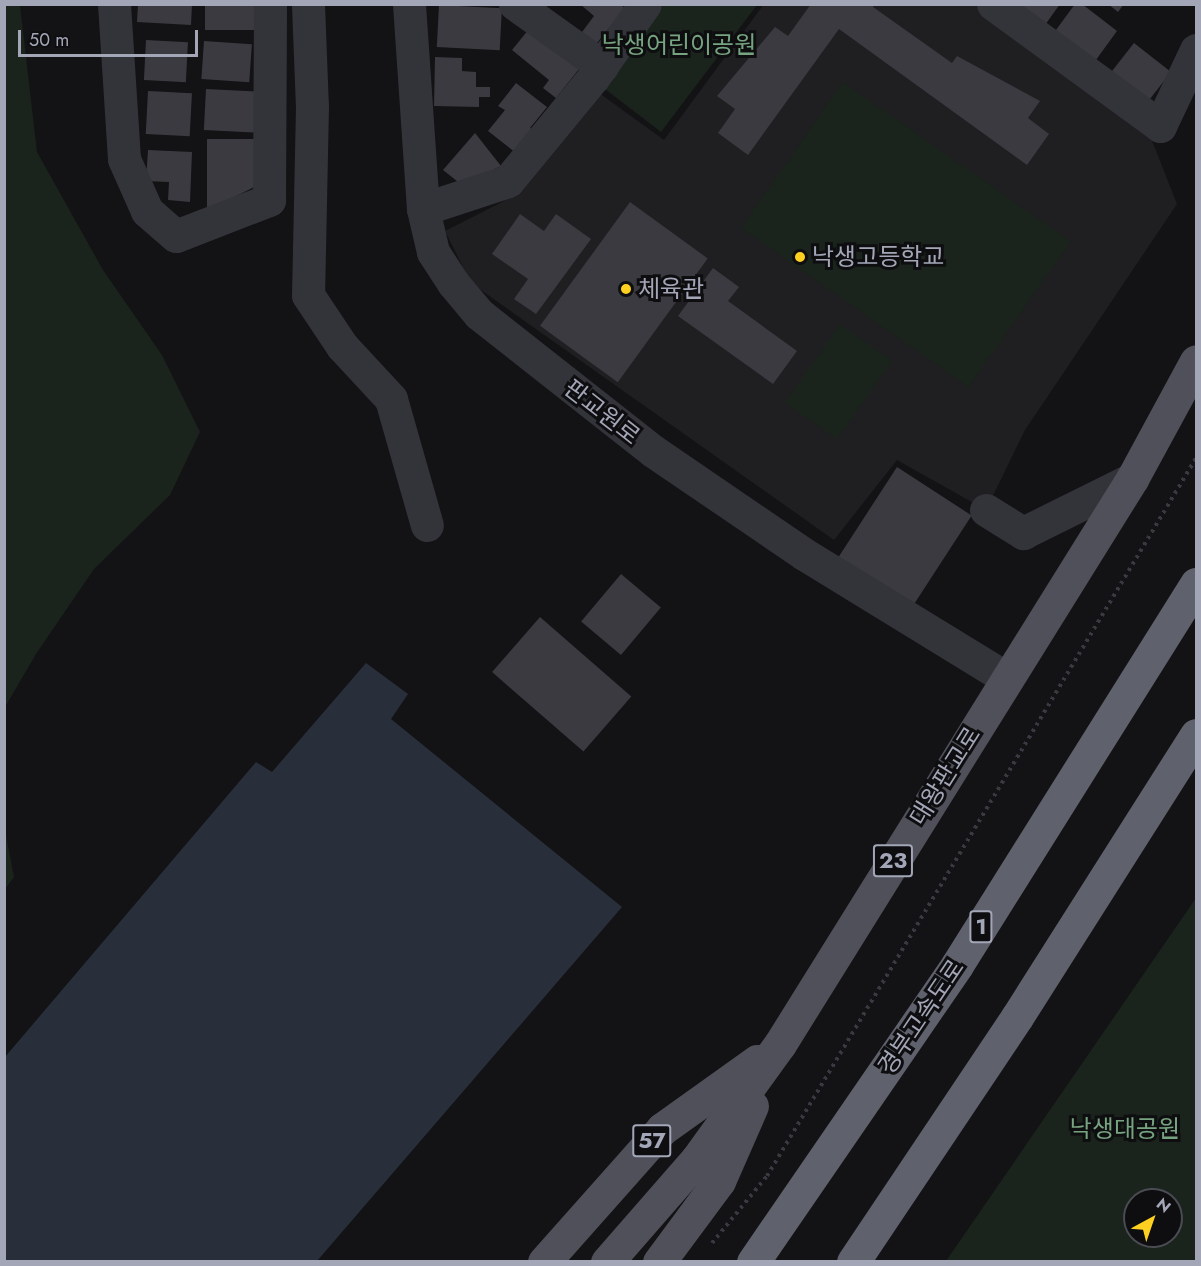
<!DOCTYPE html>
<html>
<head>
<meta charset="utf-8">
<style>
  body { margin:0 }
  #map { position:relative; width:1201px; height:1266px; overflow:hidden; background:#131315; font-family:Jost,"Noto Sans KR",sans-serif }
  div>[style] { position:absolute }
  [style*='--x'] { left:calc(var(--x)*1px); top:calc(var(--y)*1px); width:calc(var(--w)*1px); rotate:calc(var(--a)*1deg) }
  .built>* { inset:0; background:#1f1f22 }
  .green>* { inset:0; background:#1a231c; transform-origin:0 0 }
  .water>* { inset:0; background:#282f3a }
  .building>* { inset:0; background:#3a3a40; transform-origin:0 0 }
  .path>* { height:4px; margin-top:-2px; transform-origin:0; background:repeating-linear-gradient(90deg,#393a41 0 3px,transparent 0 7.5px) }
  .minor>* { height:33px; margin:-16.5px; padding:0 16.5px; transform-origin:16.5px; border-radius:16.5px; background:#33343a }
  .major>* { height:33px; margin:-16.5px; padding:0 16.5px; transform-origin:16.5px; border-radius:16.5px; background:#4f5059 }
  .highway>* { height:33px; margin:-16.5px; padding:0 16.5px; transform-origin:16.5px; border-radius:16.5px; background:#5f616c }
  .dots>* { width:16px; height:16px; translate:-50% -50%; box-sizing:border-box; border:3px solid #0e0e10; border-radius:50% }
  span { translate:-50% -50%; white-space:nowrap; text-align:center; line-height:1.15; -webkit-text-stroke:6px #0e0e10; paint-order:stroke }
  .shield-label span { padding:2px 4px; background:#0e0e10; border:2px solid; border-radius:4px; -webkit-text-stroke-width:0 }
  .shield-label { font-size:22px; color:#a3a6b7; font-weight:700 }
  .park-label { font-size:24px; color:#77a480 }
  .poi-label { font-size:24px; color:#a3a6b7 }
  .left { translate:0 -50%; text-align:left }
  .street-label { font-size:24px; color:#a3a6b7 }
  .frame { position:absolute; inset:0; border:6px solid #a3a6b7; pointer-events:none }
  .north { position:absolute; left:1123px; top:1188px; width:60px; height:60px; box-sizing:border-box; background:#0e0e10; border:2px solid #4a4b53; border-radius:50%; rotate:40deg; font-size:16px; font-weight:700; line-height:24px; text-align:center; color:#a3a6b7 }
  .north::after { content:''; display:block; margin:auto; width:21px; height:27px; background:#ffd020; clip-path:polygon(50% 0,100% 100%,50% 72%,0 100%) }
  .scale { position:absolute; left:18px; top:30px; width:180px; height:27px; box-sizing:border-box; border:3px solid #a3a6b7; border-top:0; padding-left:8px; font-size:18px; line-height:21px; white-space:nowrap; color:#a3a6b7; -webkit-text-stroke:4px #0e0e10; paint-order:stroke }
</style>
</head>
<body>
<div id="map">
  <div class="built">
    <div style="clip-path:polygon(764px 4px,975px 5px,1149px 133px,1177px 204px,1025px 430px,986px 510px,897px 460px,834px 540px,471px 283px,445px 231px,518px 194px,595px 90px,664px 140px)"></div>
  </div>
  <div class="green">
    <div style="clip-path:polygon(20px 5px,37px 152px,103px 270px,162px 355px,200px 432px,170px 495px,94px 569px,36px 654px,5px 707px,4px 5px)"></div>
    <div style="clip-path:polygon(661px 5px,757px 5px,661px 132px,601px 86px)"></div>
    <div style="left:843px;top:82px;width:278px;height:178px;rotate:35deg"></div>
    <div style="left:840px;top:324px;width:64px;height:96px;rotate:35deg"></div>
    <div style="clip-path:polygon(4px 825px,14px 877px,5px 889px,4px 889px)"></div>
    <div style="clip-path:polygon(evenodd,1196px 898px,1196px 1261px,946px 1261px,1196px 898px,1135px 1200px,1171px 1200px,1171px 1236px,1135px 1236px,1135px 1200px)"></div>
  </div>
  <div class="water">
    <div style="clip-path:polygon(366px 663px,408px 694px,391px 719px,622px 907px,317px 1261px,5px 1261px,5px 1057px,256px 762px,272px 772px)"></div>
  </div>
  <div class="building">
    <div style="clip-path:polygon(138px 4px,192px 4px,191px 25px,137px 22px)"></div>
    <div style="left:205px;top:4px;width:53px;height:26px"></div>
    <div style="clip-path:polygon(580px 4px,620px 4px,625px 8px,597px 43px,582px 32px,594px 16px)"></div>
    <div style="clip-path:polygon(811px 4px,874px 4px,873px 7px,952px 63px,957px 56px,1040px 101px,1028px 118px,1049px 134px,1027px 165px,839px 29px,748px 155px,718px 133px,735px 109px,717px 96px,775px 27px,788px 36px)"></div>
    <div style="clip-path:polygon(1018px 4px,1060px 4px,1045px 25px)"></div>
    <div style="clip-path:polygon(1075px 4px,1082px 4px,1117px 31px,1093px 64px,1053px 34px)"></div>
    <div style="clip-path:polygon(1108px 4px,1124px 4px,1118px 12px)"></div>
    <div style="left:439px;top:5px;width:63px;height:42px;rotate:3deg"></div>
    <div style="clip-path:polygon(529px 29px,579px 69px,556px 98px,543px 88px,549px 80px,512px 50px)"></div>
    <div style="left:146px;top:40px;width:42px;height:40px;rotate:3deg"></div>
    <div style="left:204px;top:41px;width:48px;height:38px;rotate:4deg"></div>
    <div style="left:1134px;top:43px;width:47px;height:41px;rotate:38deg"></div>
    <div style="clip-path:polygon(435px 57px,462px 58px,462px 71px,476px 72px,476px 87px,490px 87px,490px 97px,479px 97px,479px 107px,434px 106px)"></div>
    <div style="clip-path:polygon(516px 83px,547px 107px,530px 128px,539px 135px,521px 157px,488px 131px,505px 110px,498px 106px)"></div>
    <div style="left:206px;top:89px;width:50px;height:41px;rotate:3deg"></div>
    <div style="left:148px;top:91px;width:44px;height:43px;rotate:3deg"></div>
    <div style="clip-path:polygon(475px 133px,501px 166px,462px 185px,443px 170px)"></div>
    <div style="clip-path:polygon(207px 139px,256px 139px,256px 186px,207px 211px)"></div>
    <div style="clip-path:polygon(148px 150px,192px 152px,190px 202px,168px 200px,169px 182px,146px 181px)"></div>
    <div style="left:630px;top:202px;width:96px;height:153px;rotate:36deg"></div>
    <div style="clip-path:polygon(520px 214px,544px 231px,556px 214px,591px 239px,536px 314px,514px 299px,528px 279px,492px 254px)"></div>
    <div style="clip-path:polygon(713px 268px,739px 287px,728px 301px,797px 351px,773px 384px,678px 316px)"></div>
    <div style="left:897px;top:467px;width:89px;height:110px;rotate:33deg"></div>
    <div style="left:621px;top:574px;width:52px;height:62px;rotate:40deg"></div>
    <div style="left:540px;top:617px;width:121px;height:73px;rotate:41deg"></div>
  </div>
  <div class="path">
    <div style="--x:712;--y:1243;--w:87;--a:-50.6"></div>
    <div style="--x:767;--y:1176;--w:836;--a:-59.14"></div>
  </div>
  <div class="minor">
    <div style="--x:114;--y:4;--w:155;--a:86.3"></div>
    <div style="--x:124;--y:159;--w:57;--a:66.1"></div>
    <div style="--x:147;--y:211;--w:38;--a:41"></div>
    <div style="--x:176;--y:236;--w:100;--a:-21.2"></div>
    <div style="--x:269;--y:200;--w:196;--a:-89.7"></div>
    <div style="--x:308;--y:4;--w:102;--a:87.8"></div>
    <div style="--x:312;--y:106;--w:189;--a:91.2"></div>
    <div style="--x:308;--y:295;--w:61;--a:56.3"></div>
    <div style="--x:342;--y:346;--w:72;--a:47.2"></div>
    <div style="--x:391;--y:399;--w:131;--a:74.1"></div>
    <div style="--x:409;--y:4;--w:205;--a:86.1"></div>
    <div style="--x:423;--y:209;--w:44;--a:76.9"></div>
    <div style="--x:433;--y:252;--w:37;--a:57"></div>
    <div style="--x:453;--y:283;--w:40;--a:50"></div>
    <div style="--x:479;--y:314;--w:221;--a:38.2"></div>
    <div style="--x:653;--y:451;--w:183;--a:34.3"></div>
    <div style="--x:804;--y:554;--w:237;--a:31.5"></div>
    <div style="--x:515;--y:4;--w:107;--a:35.5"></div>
    <div style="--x:993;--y:4;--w:207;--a:36.1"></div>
    <div style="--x:1160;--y:126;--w:84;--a:-64.7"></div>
    <div style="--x:423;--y:209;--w:89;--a:-18.2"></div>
    <div style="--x:508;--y:181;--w:134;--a:-50.5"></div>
    <div style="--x:593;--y:78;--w:90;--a:-54.9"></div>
    <div style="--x:986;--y:510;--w:44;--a:31.9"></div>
    <div style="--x:1023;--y:533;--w:122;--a:-26.4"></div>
  </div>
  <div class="major">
    <div style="--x:544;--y:1262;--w:178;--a:-48.4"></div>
    <div style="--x:662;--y:1129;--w:117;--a:-35.6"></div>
    <div style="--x:607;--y:1262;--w:137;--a:-48.9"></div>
    <div style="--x:697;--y:1159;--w:142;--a:-54.2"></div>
    <div style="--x:780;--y:1044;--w:666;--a:-58.08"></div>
    <div style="--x:1132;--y:479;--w:134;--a:-61.5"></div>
    <div style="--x:659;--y:1262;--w:101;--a:-53.5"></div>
    <div style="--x:719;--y:1181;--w:82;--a:-66.3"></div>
  </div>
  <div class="highway">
    <div style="--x:753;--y:1262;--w:360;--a:-55.5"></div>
    <div style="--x:957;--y:965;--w:450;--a:-57.9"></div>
    <div style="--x:853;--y:1262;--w:295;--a:-56.2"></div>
    <div style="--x:1017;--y:1017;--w:334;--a:-57.6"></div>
  </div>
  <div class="dots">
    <div style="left:800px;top:257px;background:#ffd020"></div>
    <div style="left:626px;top:289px;background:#ffd020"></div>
  </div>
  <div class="shield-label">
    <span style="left:893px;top:861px">23</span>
    <span style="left:981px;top:927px">1</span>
    <span style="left:652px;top:1141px">57</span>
  </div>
  <div class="park-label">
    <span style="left:679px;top:45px">낙생어린이공원</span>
    <span style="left:1125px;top:1129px">낙생대공원</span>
  </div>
  <div class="poi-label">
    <span class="left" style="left:812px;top:257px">낙생고등학교</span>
    <span class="left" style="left:638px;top:289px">체육관</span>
  </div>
  <div class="street-label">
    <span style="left:602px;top:412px;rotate:38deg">판교원로</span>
    <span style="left:945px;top:776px;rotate:-58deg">대왕판교로</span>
    <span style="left:921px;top:1017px;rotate:-56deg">경부고속도로</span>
  </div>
  <div class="frame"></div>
  <div class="north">N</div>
  <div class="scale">50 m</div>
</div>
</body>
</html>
